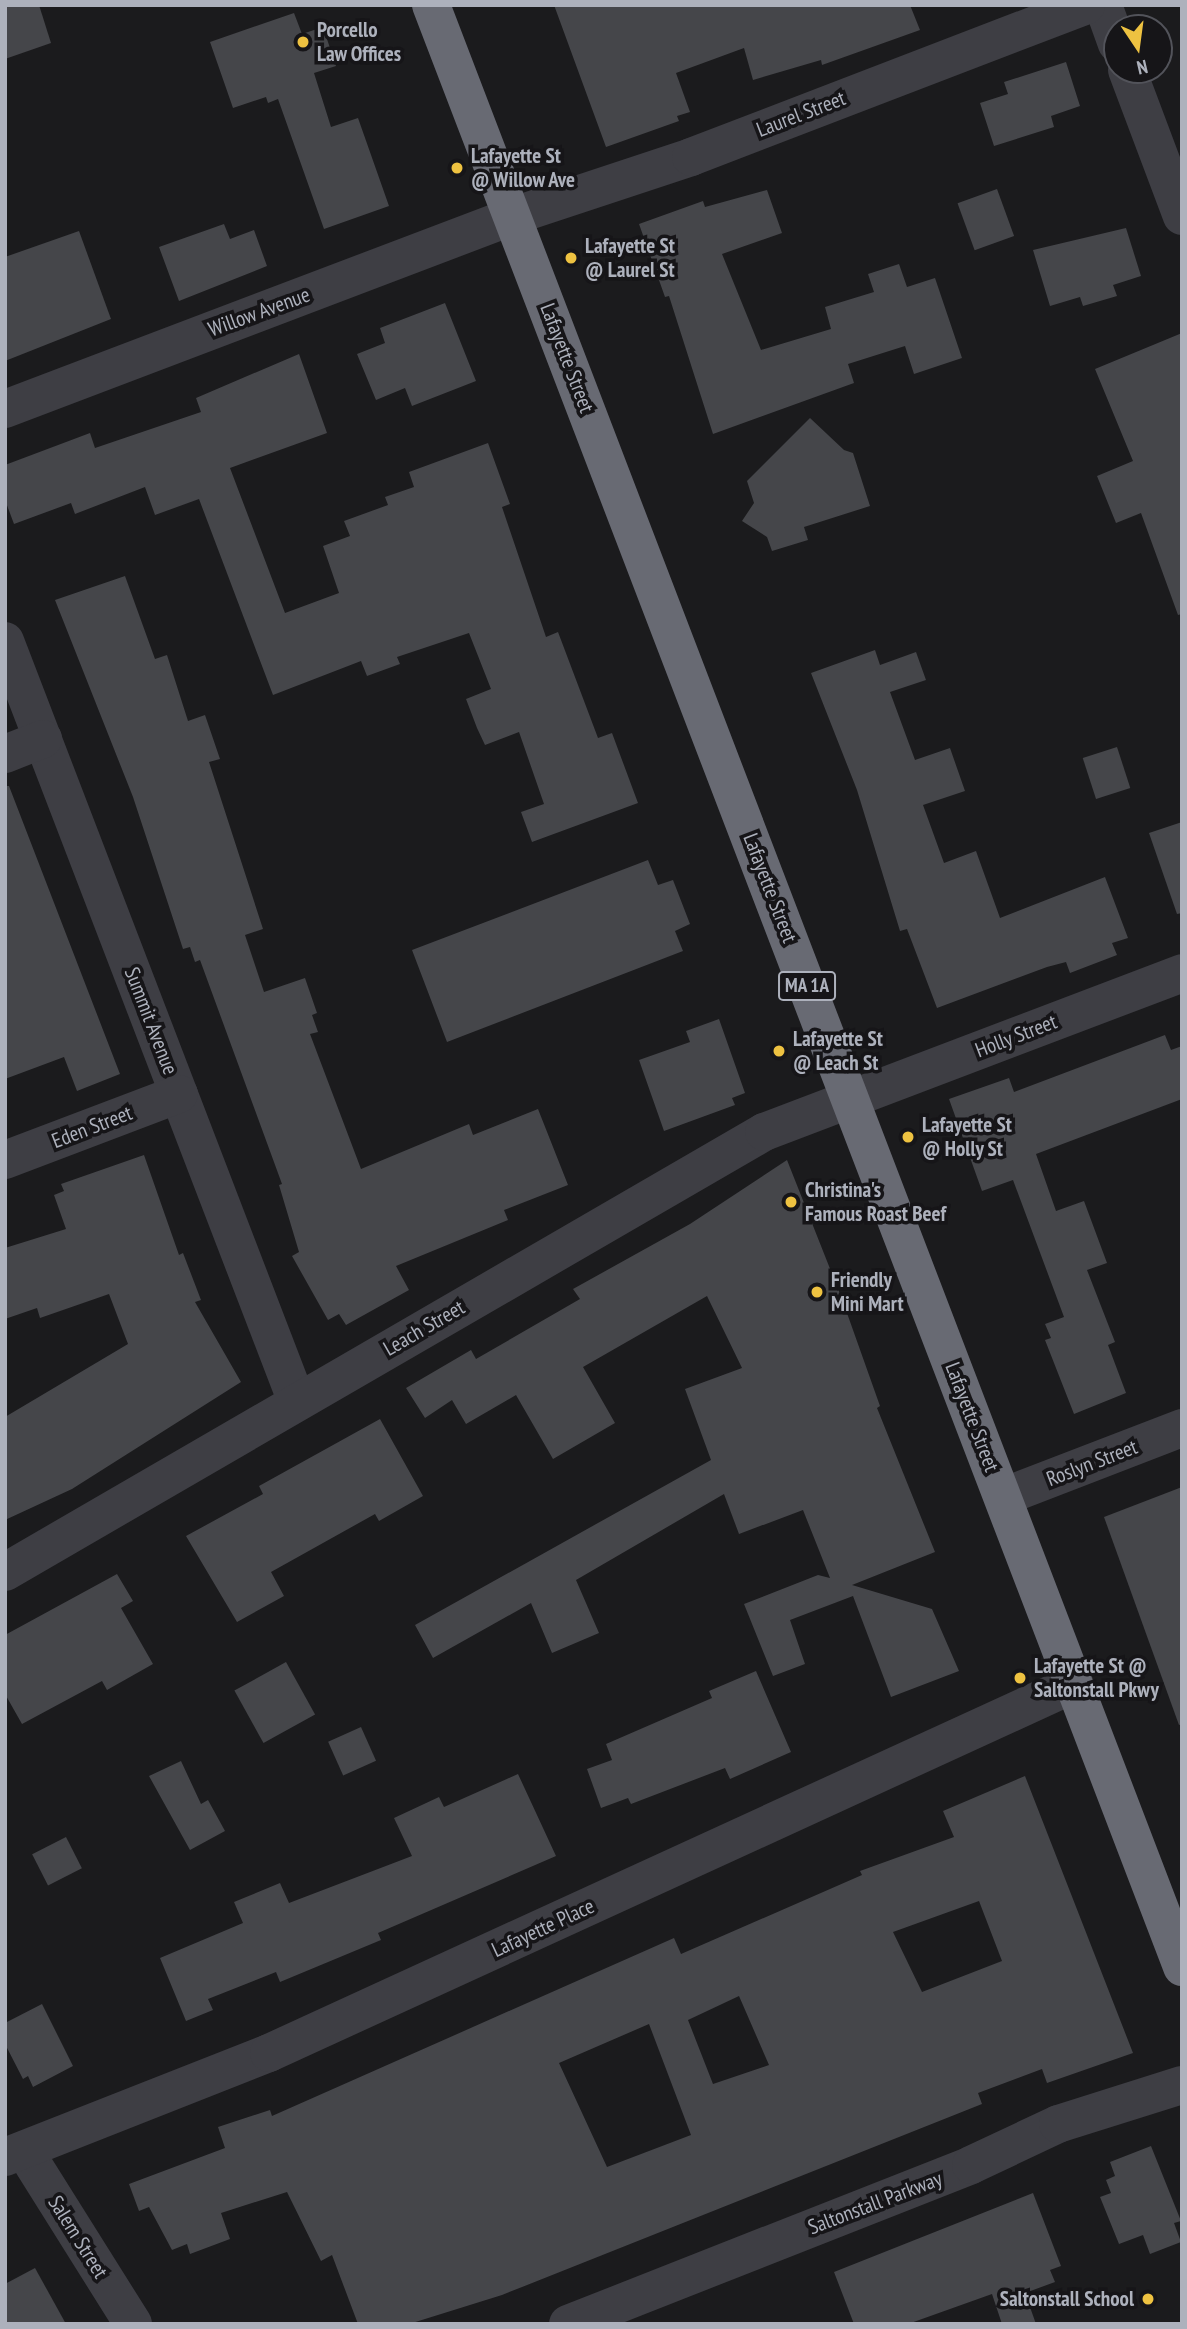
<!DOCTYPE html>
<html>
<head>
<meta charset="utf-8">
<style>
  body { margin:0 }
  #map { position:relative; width:1187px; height:2329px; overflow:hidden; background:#1b1b1d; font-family:"PT Sans Narrow",sans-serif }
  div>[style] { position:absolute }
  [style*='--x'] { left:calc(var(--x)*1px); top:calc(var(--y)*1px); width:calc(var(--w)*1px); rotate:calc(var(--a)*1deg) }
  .building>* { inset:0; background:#45464a; transform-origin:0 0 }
  .minor>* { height:38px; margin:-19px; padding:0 19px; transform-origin:19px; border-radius:19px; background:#3e3e44 }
  .highway>* { height:38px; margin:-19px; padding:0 19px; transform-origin:19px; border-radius:19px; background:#686a73 }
  .dots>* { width:19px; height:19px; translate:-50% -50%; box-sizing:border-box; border:4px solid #161518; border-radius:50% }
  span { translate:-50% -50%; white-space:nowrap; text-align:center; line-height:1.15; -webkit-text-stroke:7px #161518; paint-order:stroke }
  .shield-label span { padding:2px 5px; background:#161518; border:2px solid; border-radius:5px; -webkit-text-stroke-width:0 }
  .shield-label { font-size:19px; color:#adb1bc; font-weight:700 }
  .poi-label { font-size:21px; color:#adb1bc; font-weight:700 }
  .left { translate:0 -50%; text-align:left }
  .right { translate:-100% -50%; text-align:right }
  .street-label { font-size:21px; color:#adb1bc }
  .frame { position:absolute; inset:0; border:7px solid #adb1bc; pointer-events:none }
  .north { position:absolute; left:1103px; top:14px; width:70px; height:70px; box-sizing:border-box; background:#161518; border:2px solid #52535a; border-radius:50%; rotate:167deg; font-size:19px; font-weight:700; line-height:28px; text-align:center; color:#adb1bc }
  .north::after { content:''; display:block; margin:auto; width:24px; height:32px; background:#eec241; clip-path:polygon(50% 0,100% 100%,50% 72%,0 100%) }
</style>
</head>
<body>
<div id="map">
  <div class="building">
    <div style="clip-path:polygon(5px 5px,39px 5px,51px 43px,5px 59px)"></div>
    <div style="clip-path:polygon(554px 5px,910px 5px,920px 30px,822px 65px,821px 60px,753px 80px,744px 48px,676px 73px,690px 112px,677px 116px,679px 121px,606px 147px)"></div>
    <div style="clip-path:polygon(294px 13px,302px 34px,323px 27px,336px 66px,314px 73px,331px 127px,358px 118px,389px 206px,324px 229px,278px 99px,268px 103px,266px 97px,233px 108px,210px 42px)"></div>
    <div style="clip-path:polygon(1066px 62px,1080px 106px,1051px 116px,1054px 127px,994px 146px,980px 103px,1008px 94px,1004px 82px)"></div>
    <div style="left:997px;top:189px;width:50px;height:42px;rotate:70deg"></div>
    <div style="clip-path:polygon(767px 190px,782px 233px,722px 254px,761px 350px,831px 329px,825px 307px,874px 292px,868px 274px,899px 264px,907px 287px,935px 278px,962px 358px,914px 374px,905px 346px,848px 364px,854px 383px,713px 434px,669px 296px,665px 297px,639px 224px,703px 201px,705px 207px)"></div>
    <div style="clip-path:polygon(224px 224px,230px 239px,254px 230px,267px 266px,179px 301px,159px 247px)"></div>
    <div style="clip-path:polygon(1126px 228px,1141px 276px,1113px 285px,1117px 296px,1083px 306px,1080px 297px,1050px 306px,1033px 250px)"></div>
    <div style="clip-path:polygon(79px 231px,111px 319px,5px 361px,5px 257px)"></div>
    <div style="clip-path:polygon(445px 303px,476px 381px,412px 406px,405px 388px,376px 400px,357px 354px,385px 343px,380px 328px)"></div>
    <div style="clip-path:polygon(1182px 333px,1182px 614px,1178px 615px,1141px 513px,1116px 523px,1097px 476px,1133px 461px,1095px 369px)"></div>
    <div style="clip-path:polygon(299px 354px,327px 433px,230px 468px,285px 613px,339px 593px,323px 546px,350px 536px,344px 521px,388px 505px,385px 497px,414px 487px,409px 472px,488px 443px,510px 504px,502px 507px,546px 637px,558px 632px,598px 738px,612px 733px,638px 803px,532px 842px,521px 812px,544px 804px,519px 732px,485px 745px,477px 728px,466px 699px,491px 689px,469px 633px,397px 657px,400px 664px,367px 676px,361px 661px,273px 695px,199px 499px,155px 515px,145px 487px,75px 514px,71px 503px,14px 524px,5px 500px,5px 465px,90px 433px,95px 448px,201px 412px,196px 398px)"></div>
    <div style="clip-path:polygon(810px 418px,844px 450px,853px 453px,870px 506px,804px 527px,808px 540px,772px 551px,767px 537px,742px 521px,754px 503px,747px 481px)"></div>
    <div style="clip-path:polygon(125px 576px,155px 659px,167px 655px,188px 721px,205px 715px,220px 759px,209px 762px,263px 929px,245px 935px,264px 992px,305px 978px,317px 1013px,312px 1015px,318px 1032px,310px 1034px,361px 1169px,469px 1124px,473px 1135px,538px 1109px,568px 1185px,504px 1210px,508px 1220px,396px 1266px,409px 1290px,346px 1325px,339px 1314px,328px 1320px,292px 1256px,299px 1252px,279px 1185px,282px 1184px,200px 960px,195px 962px,190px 947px,183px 949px,133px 797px,55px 600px)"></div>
    <div style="clip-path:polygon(875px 650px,880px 665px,916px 652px,926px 680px,890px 692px,915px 760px,950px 748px,965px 791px,923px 805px,944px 863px,976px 851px,1000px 918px,1105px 877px,1128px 938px,1112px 943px,1117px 955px,1070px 973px,1066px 962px,1047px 967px,937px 1008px,907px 929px,900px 931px,857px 790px,811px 673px)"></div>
    <div style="left:1117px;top:747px;width:43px;height:36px;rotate:72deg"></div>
    <div style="clip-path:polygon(5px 786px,9px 786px,120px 1074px,77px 1091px,64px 1057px,5px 1079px)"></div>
    <div style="clip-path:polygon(1182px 822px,1182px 913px,1177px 914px,1149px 833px)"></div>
    <div style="clip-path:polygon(648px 860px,658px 885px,673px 880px,690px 924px,675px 931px,683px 951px,447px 1042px,412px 950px)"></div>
    <div style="clip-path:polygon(719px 1019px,745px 1093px,732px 1098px,735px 1105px,664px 1131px,639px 1060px,690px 1042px,686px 1031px)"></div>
    <div style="clip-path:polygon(1165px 1035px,1171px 1050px,1182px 1046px,1182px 1099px,1036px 1154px,1056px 1211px,1084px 1201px,1107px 1263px,1087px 1270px,1115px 1342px,1108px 1345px,1126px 1393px,1074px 1414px,1045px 1340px,1051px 1338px,1045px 1324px,1064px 1317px,1013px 1180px,982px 1191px,949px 1099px,1009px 1078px,1014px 1092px)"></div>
    <div style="clip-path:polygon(144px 1155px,179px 1255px,183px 1253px,201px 1300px,195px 1302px,241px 1382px,72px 1489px,5px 1520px,5px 1417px,128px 1344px,109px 1294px,40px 1318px,37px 1308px,5px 1319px,5px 1248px,66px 1229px,54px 1195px,64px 1191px,61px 1184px)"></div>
    <div style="clip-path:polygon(787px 1160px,842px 1299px,880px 1406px,877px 1408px,935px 1552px,852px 1585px,932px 1609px,959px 1671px,891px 1697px,853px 1596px,790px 1620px,805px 1664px,773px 1676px,744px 1604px,818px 1575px,830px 1578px,803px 1510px,739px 1534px,724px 1494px,576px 1580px,599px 1633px,552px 1653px,531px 1603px,433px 1658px,415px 1625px,711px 1460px,685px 1389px,742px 1368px,707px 1296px,583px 1367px,615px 1423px,553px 1459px,516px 1395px,466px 1424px,452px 1400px,425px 1418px,406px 1388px,471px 1350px,476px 1359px,580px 1299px,573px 1289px,690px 1224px)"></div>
    <div style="clip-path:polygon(380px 1419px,423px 1496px,379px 1521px,375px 1514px,271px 1572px,284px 1596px,237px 1622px,186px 1536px,263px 1494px,259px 1486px)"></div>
    <div style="clip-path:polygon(1182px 1487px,1182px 1724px,1179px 1725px,1104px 1517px)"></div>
    <div style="clip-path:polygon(117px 1574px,133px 1601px,121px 1608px,153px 1664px,107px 1690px,102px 1681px,22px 1724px,5px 1694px,5px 1635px)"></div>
    <div style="left:286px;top:1662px;width:60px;height:59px;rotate:61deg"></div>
    <div style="clip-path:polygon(756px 1671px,791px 1752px,730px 1779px,725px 1768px,631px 1804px,628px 1798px,601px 1808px,587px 1769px,612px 1760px,606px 1744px,712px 1698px,709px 1691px)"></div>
    <div style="left:361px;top:1727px;width:37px;height:36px;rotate:66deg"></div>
    <div style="clip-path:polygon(181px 1761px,201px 1804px,208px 1800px,225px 1831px,190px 1850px,149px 1776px)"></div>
    <div style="clip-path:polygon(518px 1774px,556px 1856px,378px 1933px,381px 1940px,280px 1982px,276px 1972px,208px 1999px,213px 2010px,186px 2021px,160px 1958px,243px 1923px,234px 1902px,280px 1883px,289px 1903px,412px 1856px,394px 1818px,439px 1797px,444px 1807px)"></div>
    <div style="clip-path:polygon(evenodd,1025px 1776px,1133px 2053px,1047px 2083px,1042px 2069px,978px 2093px,982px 2104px,502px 2295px,409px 2324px,358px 2324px,332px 2255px,321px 2261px,287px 2192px,221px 2213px,230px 2239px,190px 2254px,187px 2244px,172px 2250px,149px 2207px,139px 2211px,129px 2184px,225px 2148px,218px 2127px,270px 2110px,272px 2116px,674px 1938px,681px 1954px,862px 1875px,860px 1871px,954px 1837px,943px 1811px,1025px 1776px,979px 1901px,1002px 1961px,922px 1992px,893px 1932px,979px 1901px,1025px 1776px,739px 1996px,769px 2065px,713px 2084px,688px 2020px,739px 1996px,1025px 1776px,649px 2024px,691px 2135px,607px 2167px,559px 2063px,649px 2024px)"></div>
    <div style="left:66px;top:1837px;width:35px;height:38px;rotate:63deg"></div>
    <div style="clip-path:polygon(42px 2004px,73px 2066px,33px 2087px,28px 2076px,23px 2079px,5px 2044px,5px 2023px)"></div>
    <div style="clip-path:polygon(1151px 2146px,1181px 2221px,1174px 2223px,1181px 2242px,1150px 2254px,1143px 2235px,1119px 2244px,1100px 2197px,1111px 2193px,1106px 2180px,1115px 2176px,1110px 2162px)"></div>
    <div style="clip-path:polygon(1033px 2193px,1061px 2266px,1050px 2270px,1055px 2282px,1025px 2293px,1036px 2324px,1002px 2324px,992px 2294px,908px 2324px,854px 2324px,834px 2272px)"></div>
    <div style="clip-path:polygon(35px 2268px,66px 2324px,5px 2324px,5px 2284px)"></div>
  </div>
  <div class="minor">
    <div style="--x:1103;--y:5;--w:41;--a:70.3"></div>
    <div style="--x:1127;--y:70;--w:156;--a:69.4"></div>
    <div style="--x:5;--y:409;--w:543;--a:-20.8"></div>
    <div style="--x:513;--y:216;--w:188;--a:-18.3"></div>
    <div style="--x:691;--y:157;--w:423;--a:-21"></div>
    <div style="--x:5;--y:641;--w:815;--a:69.01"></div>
    <div style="--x:5;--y:754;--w:41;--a:-21.5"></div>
    <div style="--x:5;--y:1160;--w:186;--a:-20.8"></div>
    <div style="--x:1003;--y:1497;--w:192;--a:-21.1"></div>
    <div style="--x:5;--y:1572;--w:877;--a:-30.1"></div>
    <div style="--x:764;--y:1132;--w:447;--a:-20.8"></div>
    <div style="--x:24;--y:2150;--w:205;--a:57.9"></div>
    <div style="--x:5;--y:2157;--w:284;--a:-21.5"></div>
    <div style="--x:269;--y:2053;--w:886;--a:-24.63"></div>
    <div style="--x:568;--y:2324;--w:433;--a:-21.5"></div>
    <div style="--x:971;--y:2165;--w:96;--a:-25.2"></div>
    <div style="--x:1058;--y:2124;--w:130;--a:-17.5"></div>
  </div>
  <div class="highway">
    <div style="--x:431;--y:5;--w:2101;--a:69.05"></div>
  </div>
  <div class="dots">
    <div style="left:303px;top:42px;background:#eec241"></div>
    <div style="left:457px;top:168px;background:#eec241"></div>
    <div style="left:571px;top:258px;background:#eec241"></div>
    <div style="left:779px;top:1051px;background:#eec241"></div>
    <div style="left:908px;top:1137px;background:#eec241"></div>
    <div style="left:791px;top:1202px;background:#eec241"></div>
    <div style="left:817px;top:1292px;background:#eec241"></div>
    <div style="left:1020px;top:1678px;background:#eec241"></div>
    <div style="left:1148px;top:2299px;background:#eec241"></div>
  </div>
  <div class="shield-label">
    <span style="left:807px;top:986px">MA 1A</span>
  </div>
  <div class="poi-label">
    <span class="left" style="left:317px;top:42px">Porcello<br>Law Offices</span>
    <span class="left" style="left:471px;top:168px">Lafayette St<br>@ Willow Ave</span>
    <span class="left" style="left:585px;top:258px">Lafayette St<br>@ Laurel St</span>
    <span class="left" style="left:793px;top:1051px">Lafayette St<br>@ Leach St</span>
    <span class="left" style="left:922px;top:1137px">Lafayette St<br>@ Holly St</span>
    <span class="left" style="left:805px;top:1202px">Christina's<br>Famous Roast Beef</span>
    <span class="left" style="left:831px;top:1292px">Friendly<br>Mini Mart</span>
    <span class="left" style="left:1034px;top:1678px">Lafayette St @<br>Saltonstall Pkwy</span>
    <span class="right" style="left:1134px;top:2299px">Saltonstall School</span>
  </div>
  <div class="street-label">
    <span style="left:801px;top:114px;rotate:-21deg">Laurel Street</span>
    <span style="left:259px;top:312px;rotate:-20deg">Willow Avenue</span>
    <span style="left:567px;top:358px;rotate:69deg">Lafayette Street</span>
    <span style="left:770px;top:888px;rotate:69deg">Lafayette Street</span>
    <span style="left:151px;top:1021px;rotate:69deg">Summit Avenue</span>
    <span style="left:1016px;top:1036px;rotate:-21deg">Holly Street</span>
    <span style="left:92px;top:1127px;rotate:-21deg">Eden Street</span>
    <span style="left:424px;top:1328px;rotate:-30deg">Leach Street</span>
    <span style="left:972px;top:1417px;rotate:69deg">Lafayette Street</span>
    <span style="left:1092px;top:1463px;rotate:-21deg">Roslyn Street</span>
    <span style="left:543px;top:1928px;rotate:-25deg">Lafayette Place</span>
    <span style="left:875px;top:2203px;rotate:-21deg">Saltonstall Parkway</span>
    <span style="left:78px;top:2237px;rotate:58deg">Salem Street</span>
  </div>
  <div class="frame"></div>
  <div class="north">N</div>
</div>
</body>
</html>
